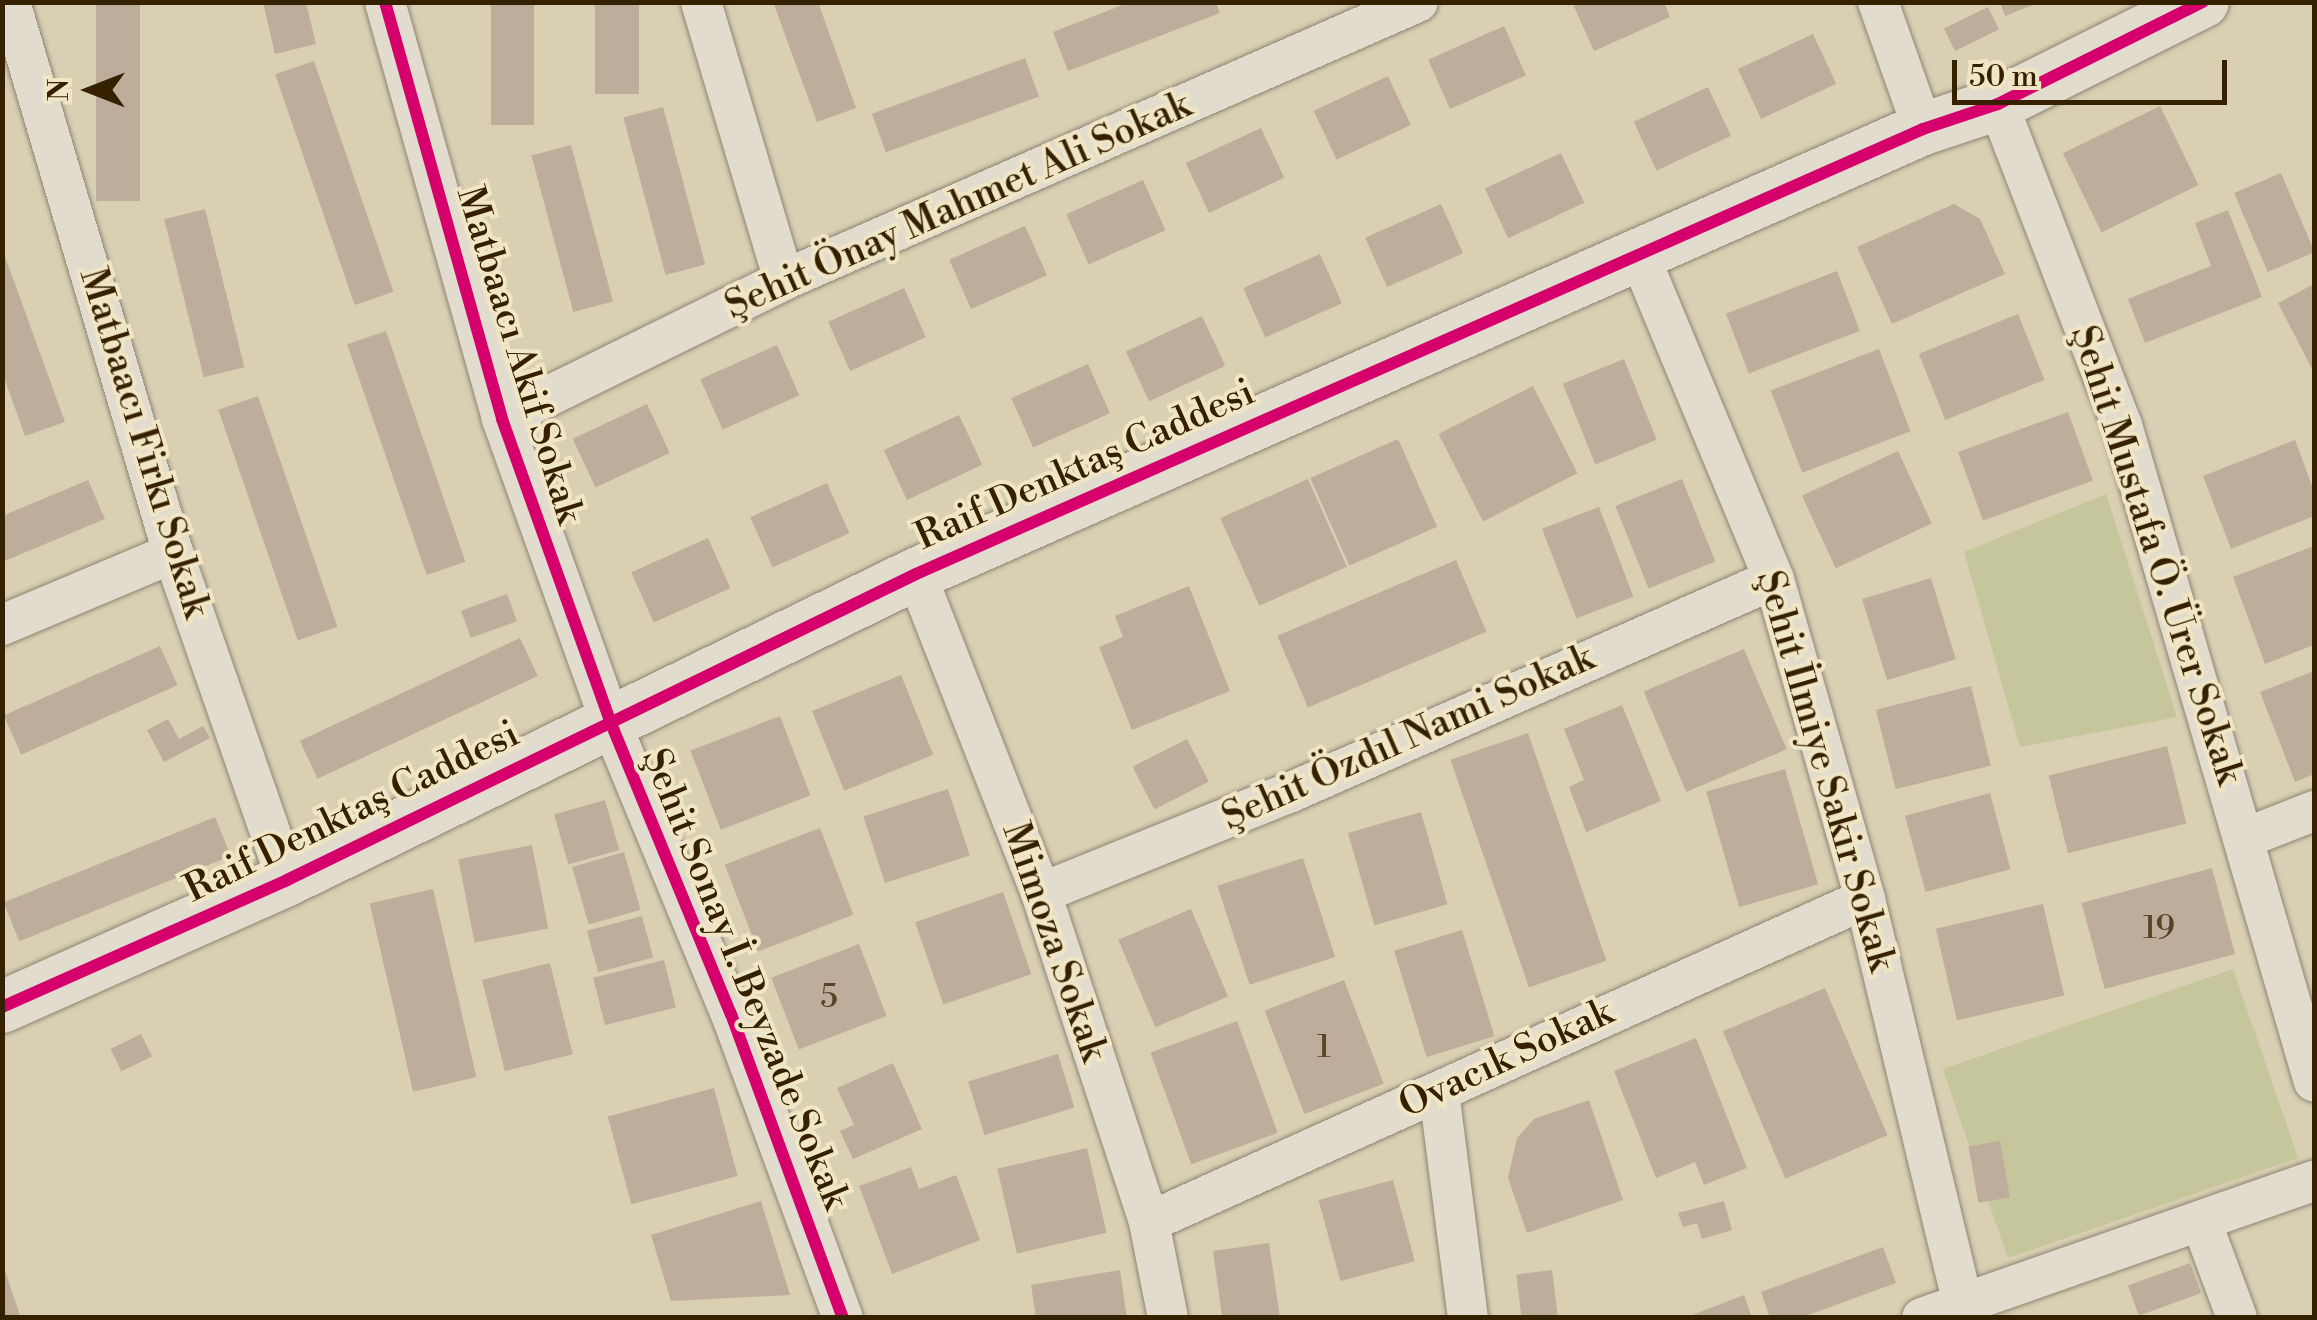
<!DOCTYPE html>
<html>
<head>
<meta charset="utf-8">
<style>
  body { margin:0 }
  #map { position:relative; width:2317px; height:1320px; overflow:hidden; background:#d9cfb3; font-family:"Libre Bodoni",serif }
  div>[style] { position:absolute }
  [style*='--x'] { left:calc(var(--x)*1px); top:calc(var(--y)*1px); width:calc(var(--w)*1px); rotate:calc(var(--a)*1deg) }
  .green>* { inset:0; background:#c5c69b; transform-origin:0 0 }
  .building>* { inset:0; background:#bfad9c; transform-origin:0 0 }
  .roads { filter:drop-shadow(0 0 2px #8d8572) drop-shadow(0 0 2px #8d8572) }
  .minor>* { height:40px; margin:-20px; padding:0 20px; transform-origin:20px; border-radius:20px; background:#e1dccd }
  .tertiary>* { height:52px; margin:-26px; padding:0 26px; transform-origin:26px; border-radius:26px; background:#e1dccd }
  .cycleway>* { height:12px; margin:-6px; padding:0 6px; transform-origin:6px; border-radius:6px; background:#d6006c }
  span { translate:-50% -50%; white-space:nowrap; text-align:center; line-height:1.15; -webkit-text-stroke:8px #f0e5c4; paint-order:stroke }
  .number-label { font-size:32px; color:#584327 }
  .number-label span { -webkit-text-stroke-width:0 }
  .street-label { font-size:38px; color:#352000 }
  .frame { position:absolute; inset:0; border:5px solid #352000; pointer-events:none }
  .north { position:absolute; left:40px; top:40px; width:100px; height:100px; -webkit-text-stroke:8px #f0e5c4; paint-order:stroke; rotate:270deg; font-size:28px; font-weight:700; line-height:40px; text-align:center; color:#352000 }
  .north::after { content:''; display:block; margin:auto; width:35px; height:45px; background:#352000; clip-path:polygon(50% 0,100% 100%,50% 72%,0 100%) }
  .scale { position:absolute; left:1952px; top:60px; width:275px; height:45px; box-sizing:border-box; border:5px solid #352000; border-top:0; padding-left:12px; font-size:30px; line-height:35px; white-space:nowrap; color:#352000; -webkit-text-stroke:8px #f0e5c4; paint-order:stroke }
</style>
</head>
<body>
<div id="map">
  <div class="green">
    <div style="clip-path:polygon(2106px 494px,2177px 717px,2020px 747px,1964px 552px)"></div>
    <div style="left:2233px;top:969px;width:200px;height:307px;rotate:71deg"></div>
  </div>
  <div class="building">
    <div style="left:96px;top:2px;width:44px;height:199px"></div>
    <div style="clip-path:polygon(263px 2px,306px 2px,316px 44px,275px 54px)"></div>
    <div style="left:491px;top:2px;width:43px;height:123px"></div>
    <div style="left:595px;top:2px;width:44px;height:92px"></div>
    <div style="clip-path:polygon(773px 2px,818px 2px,856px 108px,817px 122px)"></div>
    <div style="clip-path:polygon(1130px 2px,1216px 2px,1220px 13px,1068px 71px,1053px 32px)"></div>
    <div style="clip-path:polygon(1572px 2px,1664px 2px,1670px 17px,1594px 51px)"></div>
    <div style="clip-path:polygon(2000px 2px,2038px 2px,2038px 3px,2005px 16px)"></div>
    <div style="left:1988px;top:7px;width:25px;height:49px;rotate:64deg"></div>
    <div style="left:1504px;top:26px;width:54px;height:83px;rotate:66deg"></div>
    <div style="left:1813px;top:34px;width:55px;height:83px;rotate:65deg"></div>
    <div style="left:1025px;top:58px;width:41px;height:163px;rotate:70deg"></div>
    <div style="left:314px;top:61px;width:244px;height:41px;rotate:71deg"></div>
    <div style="left:1388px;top:76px;width:54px;height:82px;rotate:65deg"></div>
    <div style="left:1708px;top:87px;width:54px;height:82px;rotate:65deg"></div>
    <div style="left:2160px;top:106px;width:88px;height:108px;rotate:64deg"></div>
    <div style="left:663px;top:107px;width:163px;height:41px;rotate:75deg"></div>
    <div style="left:1261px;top:128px;width:55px;height:83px;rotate:65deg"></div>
    <div style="left:571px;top:145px;width:162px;height:41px;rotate:75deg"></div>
    <div style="left:1561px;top:153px;width:55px;height:84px;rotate:65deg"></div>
    <div style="left:2281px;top:173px;width:86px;height:51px;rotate:67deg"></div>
    <div style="left:1143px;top:180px;width:55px;height:84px;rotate:66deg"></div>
    <div style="left:1441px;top:204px;width:54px;height:83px;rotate:66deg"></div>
    <div style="clip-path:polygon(1954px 204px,1980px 219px,2005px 274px,1892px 324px,1857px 247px)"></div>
    <div style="left:205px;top:209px;width:163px;height:42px;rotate:76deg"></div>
    <div style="clip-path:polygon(2228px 210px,2262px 297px,2145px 343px,2128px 299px,2211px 266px,2195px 223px)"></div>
    <div style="left:1025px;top:226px;width:54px;height:83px;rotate:66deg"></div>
    <div style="clip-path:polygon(2px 248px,65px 422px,25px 436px,2px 372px)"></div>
    <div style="left:1320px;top:254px;width:54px;height:84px;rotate:66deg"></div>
    <div style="left:1837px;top:271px;width:64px;height:119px;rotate:69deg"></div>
    <div style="clip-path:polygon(2314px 284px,2314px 373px,2278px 303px)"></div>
    <div style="left:904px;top:288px;width:54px;height:83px;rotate:66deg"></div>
    <div style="left:2018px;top:314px;width:71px;height:107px;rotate:68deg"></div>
    <div style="left:1202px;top:316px;width:55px;height:84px;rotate:65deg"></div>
    <div style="left:386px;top:331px;width:244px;height:41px;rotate:71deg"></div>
    <div style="left:777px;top:345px;width:55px;height:84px;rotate:66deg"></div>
    <div style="left:1879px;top:349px;width:88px;height:116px;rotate:69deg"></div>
    <div style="left:1624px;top:359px;width:87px;height:66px;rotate:68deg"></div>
    <div style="left:1088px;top:364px;width:54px;height:84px;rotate:66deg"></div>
    <div style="left:1533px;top:386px;width:98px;height:106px;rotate:63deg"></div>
    <div style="left:258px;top:396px;width:244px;height:42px;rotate:71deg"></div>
    <div style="left:647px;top:404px;width:54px;height:82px;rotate:65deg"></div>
    <div style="left:2068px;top:412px;width:73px;height:117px;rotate:70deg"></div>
    <div style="left:959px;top:415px;width:55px;height:83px;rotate:65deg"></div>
    <div style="left:1398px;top:439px;width:96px;height:96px;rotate:66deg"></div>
    <div style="clip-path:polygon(2295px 440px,2314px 491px,2314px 516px,2231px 549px,2203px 476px)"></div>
    <div style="left:1898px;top:451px;width:80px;height:106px;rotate:65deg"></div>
    <div style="left:1308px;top:479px;width:96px;height:96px;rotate:66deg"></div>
    <div style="left:1682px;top:479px;width:89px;height:72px;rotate:68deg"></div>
    <div style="clip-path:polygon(88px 480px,105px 519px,2px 562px,2px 516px)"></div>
    <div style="left:827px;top:483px;width:55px;height:84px;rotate:66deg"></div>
    <div style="left:1599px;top:507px;width:96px;height:61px;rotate:69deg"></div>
    <div style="left:708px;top:538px;width:55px;height:84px;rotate:66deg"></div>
    <div style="clip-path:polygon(2314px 546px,2314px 645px,2265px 664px,2233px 577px)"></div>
    <div style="left:1456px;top:560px;width:78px;height:194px;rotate:67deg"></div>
    <div style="left:1931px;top:578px;width:85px;height:72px;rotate:73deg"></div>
    <div style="clip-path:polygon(1189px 586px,1230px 691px,1132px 730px,1099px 647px,1123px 637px,1115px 616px)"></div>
    <div style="left:507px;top:594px;width:29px;height:49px;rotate:70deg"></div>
    <div style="left:520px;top:638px;width:42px;height:243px;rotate:65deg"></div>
    <div style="left:160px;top:646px;width:43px;height:171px;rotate:66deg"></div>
    <div style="left:1744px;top:649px;width:109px;height:109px;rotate:67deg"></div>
    <div style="clip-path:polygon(2314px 671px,2314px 774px,2295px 782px,2260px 692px)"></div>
    <div style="left:901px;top:675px;width:86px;height:96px;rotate:68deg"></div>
    <div style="left:1971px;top:686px;width:82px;height:98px;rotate:76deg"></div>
    <div style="clip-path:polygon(1622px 705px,1661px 801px,1586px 832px,1569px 787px,1584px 780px,1564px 729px)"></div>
    <div style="left:780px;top:716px;width:85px;height:96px;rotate:69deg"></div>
    <div style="clip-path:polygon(168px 719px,179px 739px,203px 726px,210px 738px,164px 762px,147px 730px)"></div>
    <div style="left:1528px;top:733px;width:241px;height:82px;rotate:71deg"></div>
    <div style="left:1187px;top:739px;width:48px;height:61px;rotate:63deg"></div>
    <div style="left:2167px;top:746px;width:80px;height:122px;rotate:76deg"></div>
    <div style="left:1785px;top:769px;width:120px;height:82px;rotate:74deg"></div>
    <div style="left:948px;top:789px;width:70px;height:89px;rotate:72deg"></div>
    <div style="left:1990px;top:793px;width:79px;height:88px;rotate:75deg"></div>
    <div style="left:605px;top:800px;width:52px;height:53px;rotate:74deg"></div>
    <div style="left:1421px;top:812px;width:96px;height:76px;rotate:74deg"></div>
    <div style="left:215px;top:817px;width:42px;height:228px;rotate:68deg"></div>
    <div style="left:820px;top:828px;width:93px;height:102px;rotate:69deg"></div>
    <div style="left:532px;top:845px;width:85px;height:75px;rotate:79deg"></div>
    <div style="left:624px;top:852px;width:60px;height:54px;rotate:74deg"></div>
    <div style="left:1303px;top:858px;width:104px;height:90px;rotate:72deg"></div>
    <div style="left:2212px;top:868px;width:89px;height:135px;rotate:75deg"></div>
    <div style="left:433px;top:889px;width:193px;height:65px;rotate:77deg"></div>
    <div style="left:1003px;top:892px;width:87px;height:93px;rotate:71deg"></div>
    <div style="left:2043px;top:904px;width:94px;height:110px;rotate:77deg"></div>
    <div style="left:1191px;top:909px;width:95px;height:79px;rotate:67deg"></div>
    <div style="left:642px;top:916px;width:43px;height:57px;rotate:75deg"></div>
    <div style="left:1462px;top:930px;width:111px;height:71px;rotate:73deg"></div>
    <div style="left:859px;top:944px;width:77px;height:94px;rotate:69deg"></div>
    <div style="left:664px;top:960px;width:49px;height:73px;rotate:76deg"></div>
    <div style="left:550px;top:963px;width:94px;height:70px;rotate:76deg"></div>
    <div style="left:1344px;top:980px;width:111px;height:85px;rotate:69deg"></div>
    <div style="left:1825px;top:988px;width:160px;height:111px;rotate:67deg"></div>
    <div style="left:1237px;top:1021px;width:119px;height:92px;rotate:70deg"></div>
    <div style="left:141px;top:1034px;width:25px;height:34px;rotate:64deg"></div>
    <div style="clip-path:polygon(1696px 1038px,1747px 1168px,1704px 1185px,1695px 1162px,1656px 1178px,1614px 1071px)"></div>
    <div style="left:1058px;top:1054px;width:56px;height:94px;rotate:73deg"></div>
    <div style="clip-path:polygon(893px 1063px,922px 1129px,853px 1159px,840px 1131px,854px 1125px,837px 1088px)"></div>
    <div style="left:714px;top:1088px;width:91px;height:110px;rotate:75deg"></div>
    <div style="clip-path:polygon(1589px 1100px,1623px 1200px,1527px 1233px,1508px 1178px,1517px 1138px,1534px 1119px)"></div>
    <div style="left:2000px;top:1141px;width:57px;height:32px;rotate:80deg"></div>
    <div style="left:1087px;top:1148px;width:87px;height:92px;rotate:77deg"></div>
    <div style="clip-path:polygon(911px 1167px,919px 1189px,956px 1175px,980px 1240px,892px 1274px,859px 1186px)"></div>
    <div style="left:1393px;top:1180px;width:84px;height:77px;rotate:75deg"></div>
    <div style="clip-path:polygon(761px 1201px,790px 1295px,671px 1301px,651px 1235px)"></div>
    <div style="clip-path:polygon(1724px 1201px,1732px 1230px,1702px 1239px,1697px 1223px,1683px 1227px,1678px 1213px)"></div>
    <div style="clip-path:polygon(1269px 1243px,1280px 1318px,1222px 1316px,1213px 1251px)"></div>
    <div style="clip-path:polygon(1883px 1247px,1896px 1283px,1800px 1318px,1770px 1318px,1761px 1292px)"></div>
    <div style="left:2190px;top:1263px;width:32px;height:66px;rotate:70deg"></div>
    <div style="clip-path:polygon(2px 1265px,3px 1265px,21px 1318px,2px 1318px)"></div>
    <div style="clip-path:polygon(1120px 1270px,1127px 1318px,1036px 1318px,1031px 1285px)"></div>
    <div style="left:1552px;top:1270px;width:48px;height:36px;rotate:83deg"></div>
    <div style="clip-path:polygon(1744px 1295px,1752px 1318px,1687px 1318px,1687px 1317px)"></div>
  </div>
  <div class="roads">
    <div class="minor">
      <div style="--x:10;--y:2;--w:575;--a:73.52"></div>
      <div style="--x:173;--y:553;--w:346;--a:70.8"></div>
      <div style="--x:385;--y:2;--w:433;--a:74.3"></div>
      <div style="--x:502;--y:419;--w:321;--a:70.3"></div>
      <div style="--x:610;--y:721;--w:317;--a:67.6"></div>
      <div style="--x:731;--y:1014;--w:324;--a:69.8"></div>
      <div style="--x:701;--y:2;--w:290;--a:73.4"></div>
      <div style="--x:1878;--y:2;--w:135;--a:70.5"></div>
      <div style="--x:1998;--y:104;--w:344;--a:68.9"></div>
      <div style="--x:2122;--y:425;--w:684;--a:73.71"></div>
      <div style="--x:1639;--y:255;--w:351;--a:67.4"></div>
      <div style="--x:1774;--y:579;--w:333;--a:74.1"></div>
      <div style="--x:1865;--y:899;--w:417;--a:76.4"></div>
      <div style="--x:502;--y:419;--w:314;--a:-26.2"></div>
      <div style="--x:784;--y:280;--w:692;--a:-23.68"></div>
      <div style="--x:916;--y:574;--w:343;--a:68.6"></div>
      <div style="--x:1041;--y:893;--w:346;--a:71.8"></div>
      <div style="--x:1149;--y:1222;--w:98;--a:78.8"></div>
      <div style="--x:2;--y:625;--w:186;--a:-22.8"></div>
      <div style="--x:2245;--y:838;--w:74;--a:-21.4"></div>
      <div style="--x:1041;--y:893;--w:267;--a:-22"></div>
      <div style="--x:1289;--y:793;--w:530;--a:-23.81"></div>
      <div style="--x:1439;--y:1092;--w:228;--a:82.7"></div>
      <div style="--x:2201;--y:1221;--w:103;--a:69.6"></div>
      <div style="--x:1149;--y:1222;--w:785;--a:-24.28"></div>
      <div style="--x:1922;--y:1318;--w:415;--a:-19.3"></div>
    </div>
    <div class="tertiary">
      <div style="--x:2;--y:1007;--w:312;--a:-24"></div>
      <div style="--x:287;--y:880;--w:699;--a:-25.94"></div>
      <div style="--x:916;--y:574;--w:1101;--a:-23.84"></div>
      <div style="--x:1923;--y:129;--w:79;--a:-18.4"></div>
      <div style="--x:1998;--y:104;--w:229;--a:-26.5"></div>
    </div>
  </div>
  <div class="cycleway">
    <div style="--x:385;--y:2;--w:433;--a:74.3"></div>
    <div style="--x:502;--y:419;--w:321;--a:70.3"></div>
    <div style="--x:610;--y:721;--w:317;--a:67.6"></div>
    <div style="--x:731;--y:1014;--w:324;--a:69.8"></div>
    <div style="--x:2;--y:1007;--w:312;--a:-24"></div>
    <div style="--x:287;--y:880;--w:699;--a:-25.94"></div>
    <div style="--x:916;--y:574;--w:1101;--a:-23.84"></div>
    <div style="--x:1923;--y:129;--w:79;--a:-18.4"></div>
    <div style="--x:1998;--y:104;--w:229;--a:-26.5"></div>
  </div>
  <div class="number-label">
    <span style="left:2159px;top:928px">19</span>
    <span style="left:829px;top:997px">5</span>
    <span style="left:1324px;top:1047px">1</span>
  </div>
  <div class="street-label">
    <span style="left:958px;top:206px;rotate:-24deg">Şehit Önay Mahmet Ali Sokak</span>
    <span style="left:519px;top:355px;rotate:73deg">Matbaacı Akif Sokak</span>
    <span style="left:144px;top:443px;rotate:73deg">Matbaacı Firkı Sokak</span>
    <span style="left:1085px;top:465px;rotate:-24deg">Raif Denktaş Caddesi</span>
    <span style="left:2156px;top:555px;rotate:72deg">Şehit Mustafa Ö. Ürer Sokak</span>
    <span style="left:1408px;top:738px;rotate:-24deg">Şehit Özdıl Nami Sokak</span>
    <span style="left:1825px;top:771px;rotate:74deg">Şehit İlmiye Sakir Sokak</span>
    <span style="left:352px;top:812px;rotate:-26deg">Raif Denktaş Caddesi</span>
    <span style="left:1054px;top:942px;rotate:71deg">Mimoza Sokak</span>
    <span style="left:745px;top:979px;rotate:68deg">Şehit Sonay İ. Beyzade Sokak</span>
    <span style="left:1506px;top:1059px;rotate:-25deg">Ovacık Sokak</span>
  </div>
  <div class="frame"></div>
  <div class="north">N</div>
  <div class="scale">50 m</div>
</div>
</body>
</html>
